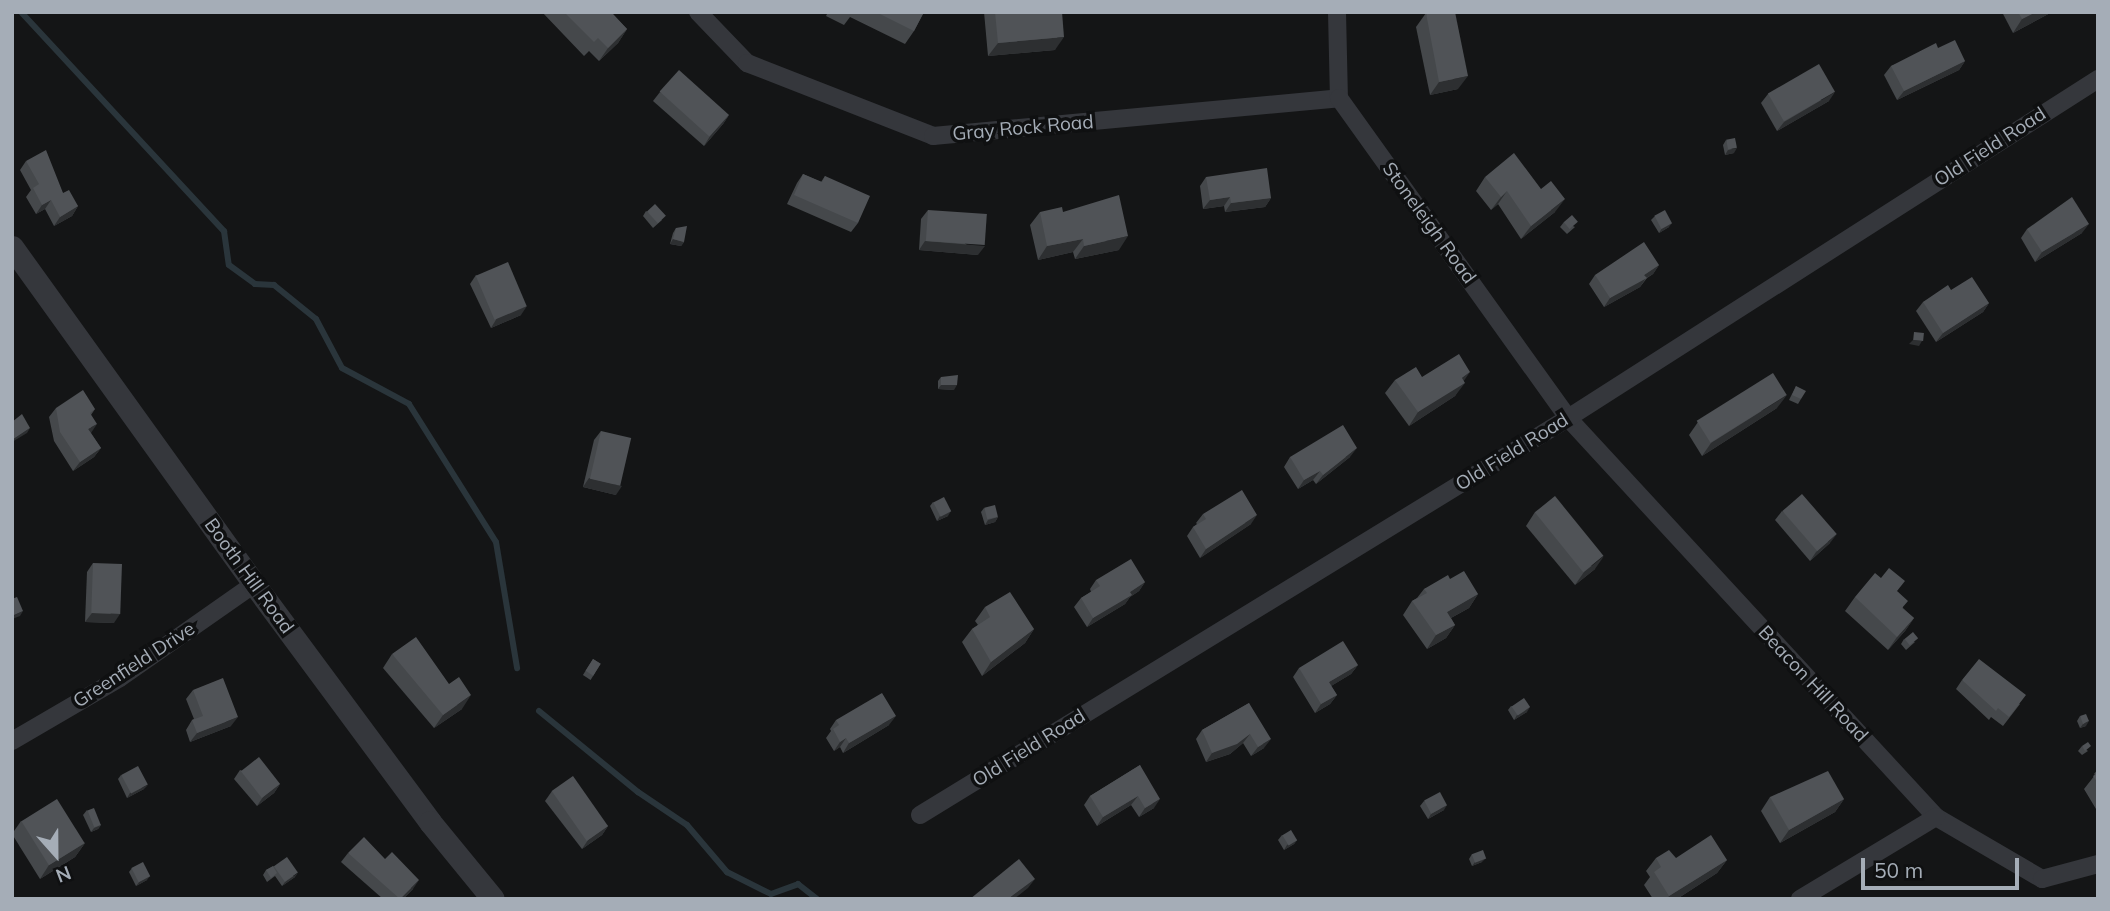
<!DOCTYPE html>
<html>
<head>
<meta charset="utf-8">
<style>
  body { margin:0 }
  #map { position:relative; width:2110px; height:911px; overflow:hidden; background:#141516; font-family:Mulish,sans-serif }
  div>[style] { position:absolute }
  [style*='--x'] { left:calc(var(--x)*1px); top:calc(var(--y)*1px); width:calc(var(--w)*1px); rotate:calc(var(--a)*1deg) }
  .stream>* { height:6px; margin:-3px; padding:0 3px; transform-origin:3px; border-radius:3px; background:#2a353b }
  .minor>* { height:18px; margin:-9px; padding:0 9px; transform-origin:9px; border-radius:9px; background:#35373c }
  .tertiary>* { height:23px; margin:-11.5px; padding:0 11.5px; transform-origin:11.5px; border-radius:11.5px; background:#35373c }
  .wall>* { inset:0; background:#45484b; transform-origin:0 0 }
  .shaded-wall>* { inset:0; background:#2d2f31 }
  .building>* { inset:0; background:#505357; transform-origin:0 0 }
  span { translate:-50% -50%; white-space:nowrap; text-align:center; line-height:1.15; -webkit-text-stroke:7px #0f1011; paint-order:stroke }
  .street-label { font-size:19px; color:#a5adb7 }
  .frame { position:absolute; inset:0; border:14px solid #a5adb7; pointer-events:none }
  .north { position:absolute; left:21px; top:820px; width:70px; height:70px; -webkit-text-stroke:5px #0f1011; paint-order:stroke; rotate:159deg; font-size:19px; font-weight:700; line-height:28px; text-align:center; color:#a5adb7 }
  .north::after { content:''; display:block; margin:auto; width:24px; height:32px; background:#a5adb7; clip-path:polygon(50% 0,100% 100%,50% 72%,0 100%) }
  .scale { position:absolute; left:1861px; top:858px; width:158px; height:32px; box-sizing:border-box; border:4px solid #a5adb7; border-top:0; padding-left:9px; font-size:21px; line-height:24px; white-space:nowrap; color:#a5adb7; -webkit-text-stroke:5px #0f1011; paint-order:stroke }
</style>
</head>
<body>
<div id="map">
  <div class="stream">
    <div style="--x:21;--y:12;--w:299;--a:47.2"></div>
    <div style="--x:224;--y:231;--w:34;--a:82"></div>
    <div style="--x:229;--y:265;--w:32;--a:36"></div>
    <div style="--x:255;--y:284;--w:19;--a:3"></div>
    <div style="--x:274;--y:285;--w:54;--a:39"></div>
    <div style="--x:316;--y:319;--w:55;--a:62"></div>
    <div style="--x:342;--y:368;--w:76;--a:28.2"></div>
    <div style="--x:409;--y:404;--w:163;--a:57.8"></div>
    <div style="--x:496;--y:542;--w:128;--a:80.5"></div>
    <div style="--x:539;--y:711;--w:128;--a:39.3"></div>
    <div style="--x:638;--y:792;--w:59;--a:34"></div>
    <div style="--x:687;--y:825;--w:62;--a:49.6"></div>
    <div style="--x:727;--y:872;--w:49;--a:26.6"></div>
    <div style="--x:771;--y:894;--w:29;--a:-20"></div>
    <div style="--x:798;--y:884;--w:24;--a:38"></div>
  </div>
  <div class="minor">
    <div style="--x:698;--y:12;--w:71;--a:46.1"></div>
    <div style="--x:747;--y:63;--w:200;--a:21.4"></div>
    <div style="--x:933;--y:136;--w:408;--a:-5.3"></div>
    <div style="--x:1337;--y:12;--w:86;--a:88.7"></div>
    <div style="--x:1339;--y:98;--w:393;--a:54.4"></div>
    <div style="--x:1568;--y:418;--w:543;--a:47.31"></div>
    <div style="--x:1936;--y:817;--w:123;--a:30.3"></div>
    <div style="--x:2042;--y:879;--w:58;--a:-15"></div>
    <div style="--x:12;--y:741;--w:125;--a:-30.3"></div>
    <div style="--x:120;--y:678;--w:164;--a:-35"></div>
    <div style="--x:920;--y:815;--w:760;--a:-31.49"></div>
    <div style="--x:1568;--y:418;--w:629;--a:-32.6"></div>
    <div style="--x:1800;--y:899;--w:159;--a:-31.1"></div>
  </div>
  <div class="tertiary">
    <div style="--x:12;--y:247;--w:415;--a:54.3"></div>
    <div style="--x:254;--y:584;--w:296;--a:53.5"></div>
    <div style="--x:430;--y:822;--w:99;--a:50.7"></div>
  </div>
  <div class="wall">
    <div style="clip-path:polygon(542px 12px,611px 12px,627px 29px,618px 43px,599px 61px,589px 51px,584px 56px)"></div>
    <div style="clip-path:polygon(828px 12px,924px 12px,914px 31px,905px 44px,850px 17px,844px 25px,826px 16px)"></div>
    <div style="clip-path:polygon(984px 12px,1062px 12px,1055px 50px,988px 56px)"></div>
    <div style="clip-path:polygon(2002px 12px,2052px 12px,2013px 33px)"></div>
    <div style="clip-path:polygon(1426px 13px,1458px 89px,1430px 95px,1416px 27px)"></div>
    <div style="clip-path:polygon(1938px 48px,1965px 61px,1959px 70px,1897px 100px,1884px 75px,1891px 66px)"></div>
    <div style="clip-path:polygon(660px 92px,729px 115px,723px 124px,704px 146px,653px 101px)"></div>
    <div style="clip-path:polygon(1768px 94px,1829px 101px,1777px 131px,1761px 103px)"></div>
    <div style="clip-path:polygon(1726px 140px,1734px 153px,1725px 155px,1723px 145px)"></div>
    <div style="clip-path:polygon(26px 161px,78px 206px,72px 216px,54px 226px,45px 209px,36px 214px,26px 197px,31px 190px,20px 170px)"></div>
    <div style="clip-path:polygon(803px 174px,821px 182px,825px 176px,858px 223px,851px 232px,787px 204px,797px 183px)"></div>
    <div style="clip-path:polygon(1206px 177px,1271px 198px,1265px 207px,1225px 212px,1224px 206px,1203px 209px,1200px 186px)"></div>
    <div style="clip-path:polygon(1485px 177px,1555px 212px,1521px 239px,1498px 204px,1491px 210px,1476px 191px)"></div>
    <div style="clip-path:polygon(928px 210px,978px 255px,919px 250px,921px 219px)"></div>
    <div style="clip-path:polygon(646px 211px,662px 220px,653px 228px,643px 216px)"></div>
    <div style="clip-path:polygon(1040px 212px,1063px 212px,1119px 250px,1075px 259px,1073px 252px,1038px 260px,1030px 225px)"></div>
    <div style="clip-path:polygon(1655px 216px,1669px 227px,1659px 233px,1651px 220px)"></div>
    <div style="clip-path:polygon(1564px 222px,1575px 227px,1567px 234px,1560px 227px)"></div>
    <div style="clip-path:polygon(676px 228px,684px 242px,681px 246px,670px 244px,673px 233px)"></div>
    <div style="clip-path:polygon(2027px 229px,2082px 233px,2035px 262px,2021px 238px)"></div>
    <div style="clip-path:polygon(1659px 265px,1653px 274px,1647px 278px,1640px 287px,1604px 307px,1589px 284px,1595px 275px)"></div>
    <div style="clip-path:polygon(476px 275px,521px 315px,491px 328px,470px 284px)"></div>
    <div style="clip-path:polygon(1951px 290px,1989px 303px,1983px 312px,1936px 342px,1916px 311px,1923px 302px)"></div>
    <div style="clip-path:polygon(941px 377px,954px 390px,938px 389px,938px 381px)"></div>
    <div style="clip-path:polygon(1422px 377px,1464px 381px,1455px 396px,1409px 426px,1385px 393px,1395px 380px)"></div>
    <div style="clip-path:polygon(1796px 386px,1801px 399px,1798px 404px,1789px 400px)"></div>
    <div style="clip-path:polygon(56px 408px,95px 409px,91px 415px,91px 433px,101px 448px,94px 457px,73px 471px,54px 441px,49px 417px)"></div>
    <div style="clip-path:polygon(1777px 408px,1702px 456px,1689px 435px,1698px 422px)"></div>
    <div style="clip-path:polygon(601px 431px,616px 495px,583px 487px,594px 440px)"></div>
    <div style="clip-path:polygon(1290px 457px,1350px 457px,1316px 484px,1313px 480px,1298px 489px,1284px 467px)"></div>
    <div style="clip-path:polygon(933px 502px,948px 516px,937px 521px,930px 506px)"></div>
    <div style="clip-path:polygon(984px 508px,998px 517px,995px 522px,985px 525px,981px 512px)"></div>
    <div style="clip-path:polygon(1782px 511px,1830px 543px,1810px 561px,1775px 520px)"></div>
    <div style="clip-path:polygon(1535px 512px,1595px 569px,1575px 585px,1526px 526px)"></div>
    <div style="clip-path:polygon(1203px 514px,1251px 524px,1200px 558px,1187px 536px,1193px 527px,1197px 524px,1196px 523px)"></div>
    <div style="clip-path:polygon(93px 563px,114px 623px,85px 622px,87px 572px)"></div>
    <div style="clip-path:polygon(1450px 579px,1478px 594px,1469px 608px,1451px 618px,1455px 625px,1446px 638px,1427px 649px,1403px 615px,1412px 601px,1417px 598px,1424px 589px)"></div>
    <div style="clip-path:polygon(1096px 580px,1145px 582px,1139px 591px,1130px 597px,1125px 604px,1087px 627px,1074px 607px,1081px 598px,1091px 592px,1090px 589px)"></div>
    <div style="clip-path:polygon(1898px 592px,1903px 608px,1914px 618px,1905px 631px,1888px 650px,1845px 611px,1855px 597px)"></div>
    <div style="clip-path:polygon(985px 607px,1034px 629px,1025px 643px,982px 676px,962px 642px,972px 629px,978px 625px,975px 621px)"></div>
    <div style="clip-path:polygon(1904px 639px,1915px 642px,1906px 650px,1901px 644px)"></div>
    <div style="clip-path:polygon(392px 654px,462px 709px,434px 728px,383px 668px)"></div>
    <div style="left:593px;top:659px;width:9px;height:19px;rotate:32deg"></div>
    <div style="clip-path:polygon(1358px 665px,1351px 674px,1331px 686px,1337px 695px,1330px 704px,1315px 713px,1293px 677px,1299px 668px)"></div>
    <div style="clip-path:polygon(1962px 680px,2020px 704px,2003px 726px,1991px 717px,1989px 720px,1956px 689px)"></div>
    <div style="clip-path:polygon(193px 690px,231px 726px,190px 742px,186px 730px,192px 720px,194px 719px,186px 699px)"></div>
    <div style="clip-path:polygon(1249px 703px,1264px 748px,1251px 756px,1243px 743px,1230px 754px,1206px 762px,1196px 739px,1202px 730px)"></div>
    <div style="clip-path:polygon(1511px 706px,1527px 712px,1514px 720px,1508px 710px)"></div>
    <div style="clip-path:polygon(2080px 716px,2086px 726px,2080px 728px,2077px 721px)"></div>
    <div style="clip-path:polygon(836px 720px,889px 725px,843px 753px,840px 747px,834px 751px,826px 738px,831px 731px,830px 729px)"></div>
    <div style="clip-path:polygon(2082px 746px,2088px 751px,2082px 755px,2078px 751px)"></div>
    <div style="clip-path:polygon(1140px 765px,1154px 808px,1139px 817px,1131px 805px,1097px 826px,1084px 805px,1090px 796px)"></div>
    <div style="clip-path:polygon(2098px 769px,2098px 808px,2096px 809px,2084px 789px,2095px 775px,2094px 774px)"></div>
    <div style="clip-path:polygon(240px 770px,280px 784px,274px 793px,257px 806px,234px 779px)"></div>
    <div style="clip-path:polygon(121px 775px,144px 789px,127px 798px,118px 779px)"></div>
    <div style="clip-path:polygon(552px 791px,608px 826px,602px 835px,582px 849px,545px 801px)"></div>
    <div style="clip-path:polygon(1770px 797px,1844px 799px,1835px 812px,1780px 843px,1761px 811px)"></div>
    <div style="clip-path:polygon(1424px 801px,1444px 810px,1428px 819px,1420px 806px)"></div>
    <div style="clip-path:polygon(87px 810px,101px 825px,98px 829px,91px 832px,83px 815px)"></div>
    <div style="clip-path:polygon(21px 821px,85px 843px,75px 857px,40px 879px,12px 834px)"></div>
    <div style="clip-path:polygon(1282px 835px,1297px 840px,1294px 844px,1284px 850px,1278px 840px)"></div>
    <div style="clip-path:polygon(348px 853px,413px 889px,403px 899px,383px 899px,341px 862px)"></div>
    <div style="clip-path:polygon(1472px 854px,1482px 862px,1472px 866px,1469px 859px)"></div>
    <div style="clip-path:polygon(1656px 858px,1676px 858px,1727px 860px,1717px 873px,1677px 899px,1653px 899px,1644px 885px,1650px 877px,1646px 871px)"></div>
    <div style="clip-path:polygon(274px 866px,295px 877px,282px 886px,275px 876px,267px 882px,263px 875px,266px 870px)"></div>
    <div style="clip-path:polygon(132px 868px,147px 880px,136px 886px,129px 872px)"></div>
  </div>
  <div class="shaded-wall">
    <div style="clip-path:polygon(2036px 12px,2052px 12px,2013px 33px,2022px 19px)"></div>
    <div style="clip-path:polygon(627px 29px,618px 43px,599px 61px,608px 48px)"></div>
    <div style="clip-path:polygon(1064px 37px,1055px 50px,988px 56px,998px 43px)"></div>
    <div style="clip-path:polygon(1965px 61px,1959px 70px,1897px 100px,1904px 91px)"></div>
    <div style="clip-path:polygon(1468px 76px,1458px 89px,1430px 95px,1439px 82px)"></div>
    <div style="clip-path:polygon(1835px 92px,1829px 101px,1777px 131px,1784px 122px)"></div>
    <div style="clip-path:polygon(729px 115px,723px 124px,704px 146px,710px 136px)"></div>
    <div style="clip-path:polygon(1737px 148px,1734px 153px,1725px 155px,1728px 150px)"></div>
    <div style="clip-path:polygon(1507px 191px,1498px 204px,1491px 210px,1501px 197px)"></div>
    <div style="clip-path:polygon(1230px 197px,1224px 206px,1203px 209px,1210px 200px)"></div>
    <div style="clip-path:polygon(1271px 198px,1265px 207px,1225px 212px,1231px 203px)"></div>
    <div style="clip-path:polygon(1565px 199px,1555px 212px,1521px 239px,1531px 226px)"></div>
    <div style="clip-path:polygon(51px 200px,45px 209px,36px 214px,42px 205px)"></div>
    <div style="clip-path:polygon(78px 206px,72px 216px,54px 226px,60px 217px)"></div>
    <div style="clip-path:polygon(1672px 223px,1669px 227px,1659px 233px,1662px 228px)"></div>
    <div style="clip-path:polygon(2089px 224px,2082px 233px,2035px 262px,2042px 252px)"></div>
    <div style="clip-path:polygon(1128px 236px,1119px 250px,1075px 259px,1084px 246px)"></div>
    <div style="clip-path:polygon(673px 239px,684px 242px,681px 246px,670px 244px)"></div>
    <div style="clip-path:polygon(1083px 239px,1073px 252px,1038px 260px,1047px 246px)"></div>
    <div style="clip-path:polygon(925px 241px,985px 246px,978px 255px,919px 250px)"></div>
    <div style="clip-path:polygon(1659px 265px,1653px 274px,1646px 278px,1640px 287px,1604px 307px,1610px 298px)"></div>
    <div style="clip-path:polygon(1989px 303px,1983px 312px,1936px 342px,1943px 333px)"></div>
    <div style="clip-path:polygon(527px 306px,521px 315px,491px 328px,497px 318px)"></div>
    <div style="clip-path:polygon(1913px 340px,1922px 341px,1919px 346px,1909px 344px)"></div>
    <div style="clip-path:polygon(1470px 372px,1461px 385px,1465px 383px,1455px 396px,1409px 426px,1418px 412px)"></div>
    <div style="clip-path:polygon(941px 385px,957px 385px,954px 390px,938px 389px)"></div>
    <div style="clip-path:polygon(1787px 395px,1777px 408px,1702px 456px,1711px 443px)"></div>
    <div style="clip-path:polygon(97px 424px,91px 433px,88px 429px)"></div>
    <div style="clip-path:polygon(30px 428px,27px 433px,12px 442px,12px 440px)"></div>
    <div style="clip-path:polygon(101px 448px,94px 457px,73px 471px,80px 462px)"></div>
    <div style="clip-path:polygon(1357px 448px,1350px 457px,1316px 484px,1323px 475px)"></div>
    <div style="clip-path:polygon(1320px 471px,1313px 480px,1298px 489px,1304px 480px)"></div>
    <div style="clip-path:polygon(589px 478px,622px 486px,616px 495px,583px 487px)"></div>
    <div style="clip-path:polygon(951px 511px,948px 516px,937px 521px,940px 516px)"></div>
    <div style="clip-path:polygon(1257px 515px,1251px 524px,1200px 558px,1206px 549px)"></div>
    <div style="clip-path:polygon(998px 517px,995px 522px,985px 525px,988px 520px)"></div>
    <div style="clip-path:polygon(1837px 534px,1830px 543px,1810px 561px,1816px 552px)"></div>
    <div style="clip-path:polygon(1604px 556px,1595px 569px,1575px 585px,1584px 572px)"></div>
    <div style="clip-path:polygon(1145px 582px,1139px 591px,1130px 597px,1125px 604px,1087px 627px,1093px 618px,1130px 592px)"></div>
    <div style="clip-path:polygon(1478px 594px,1469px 608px,1438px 625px,1447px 612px)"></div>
    <div style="clip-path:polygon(23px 611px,20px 616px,12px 619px,12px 616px)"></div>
    <div style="clip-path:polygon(92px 613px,120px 614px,114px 623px,85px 622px)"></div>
    <div style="clip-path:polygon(1914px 618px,1905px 631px,1888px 650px,1897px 637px)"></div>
    <div style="clip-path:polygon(1455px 625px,1446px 638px,1427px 649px,1436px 635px)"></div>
    <div style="clip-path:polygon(1034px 629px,1025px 643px,982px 676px,991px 662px)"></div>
    <div style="clip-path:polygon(1358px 665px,1351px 674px,1323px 691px,1329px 682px)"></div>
    <div style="clip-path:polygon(471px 695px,462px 709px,434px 728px,443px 715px)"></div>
    <div style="clip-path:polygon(1337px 695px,1330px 704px,1315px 713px,1321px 704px)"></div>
    <div style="clip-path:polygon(1530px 707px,1527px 712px,1514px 720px,1517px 715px)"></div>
    <div style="clip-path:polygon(896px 716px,889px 725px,843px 753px,849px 743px)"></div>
    <div style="clip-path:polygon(238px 717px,231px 726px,190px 742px,197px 733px)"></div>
    <div style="clip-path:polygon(2089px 721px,2086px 726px,2080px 728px,2083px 724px)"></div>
    <div style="clip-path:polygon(1250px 734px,1243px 743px,1230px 754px,1206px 762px,1212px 753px)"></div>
    <div style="clip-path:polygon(846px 738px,840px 747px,834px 751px,840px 742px)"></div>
    <div style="clip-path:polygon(1271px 739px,1264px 748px,1251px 756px,1258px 747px)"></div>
    <div style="clip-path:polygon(280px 784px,274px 793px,257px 806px,263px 797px)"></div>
    <div style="clip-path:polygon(148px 785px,144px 789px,127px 798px,130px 793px)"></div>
    <div style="clip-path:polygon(1138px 796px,1131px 805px,1097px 826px,1103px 817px)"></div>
    <div style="clip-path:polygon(1160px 799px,1154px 808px,1139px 817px,1145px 808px)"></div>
    <div style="clip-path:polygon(1844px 799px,1835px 812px,1780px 843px,1789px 830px)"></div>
    <div style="clip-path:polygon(1447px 805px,1444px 810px,1428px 819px,1431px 814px)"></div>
    <div style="clip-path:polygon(101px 825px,98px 829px,91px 832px,94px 828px)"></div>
    <div style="clip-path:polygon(608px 826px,602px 835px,582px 849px,588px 840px)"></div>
    <div style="clip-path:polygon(1297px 840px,1294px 844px,1284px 850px,1287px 845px)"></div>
    <div style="clip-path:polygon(85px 843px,75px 857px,40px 879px,49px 865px)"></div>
    <div style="clip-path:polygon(1486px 858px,1482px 862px,1472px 866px,1475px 862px)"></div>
    <div style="clip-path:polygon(1727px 860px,1717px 873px,1677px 899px,1667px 899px,1669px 896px)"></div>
    <div style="clip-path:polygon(298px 873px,295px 877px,282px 886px,285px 882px)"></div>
    <div style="clip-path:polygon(150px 876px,147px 880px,136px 886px,140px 881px)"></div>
    <div style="clip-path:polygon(1035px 879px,1028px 888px,1014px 899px,1008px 899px)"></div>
    <div style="clip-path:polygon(419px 880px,413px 889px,403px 899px,400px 899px)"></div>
  </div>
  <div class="building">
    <div style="clip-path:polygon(564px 12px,611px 12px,627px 29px,608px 48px,598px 38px,594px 42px)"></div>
    <div style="clip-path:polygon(876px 12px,924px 12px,914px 31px)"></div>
    <div style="clip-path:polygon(995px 12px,1062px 12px,1064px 37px,998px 43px)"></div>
    <div style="clip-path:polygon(1432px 12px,1455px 12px,1468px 76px,1439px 82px,1426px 13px)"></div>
    <div style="clip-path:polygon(2018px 12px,2036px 12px,2022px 19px)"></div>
    <div style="clip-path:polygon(1955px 40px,1965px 61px,1904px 91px,1891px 66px,1936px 43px,1938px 48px)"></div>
    <div style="left:1819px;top:64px;width:32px;height:59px;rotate:60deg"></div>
    <div style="left:679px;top:70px;width:67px;height:29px;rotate:42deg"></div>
    <div style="left:1735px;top:138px;width:10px;height:9px;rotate:79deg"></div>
    <div style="clip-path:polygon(46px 150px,63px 193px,69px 190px,78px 206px,60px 217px,51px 200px,42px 205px,33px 188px,39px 184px,26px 161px)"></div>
    <div style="clip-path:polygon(1514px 153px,1541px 189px,1551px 181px,1565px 199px,1531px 226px,1507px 191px,1501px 197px,1485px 177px)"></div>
    <div style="clip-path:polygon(1267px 168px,1271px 198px,1231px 203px,1230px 197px,1210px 200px,1206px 177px)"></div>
    <div style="clip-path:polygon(803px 174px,822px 182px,825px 176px,870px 196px,858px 223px,794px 195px)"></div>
    <div style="clip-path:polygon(1119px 195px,1128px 236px,1084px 246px,1083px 239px,1047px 246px,1040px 212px,1062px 207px,1063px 212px)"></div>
    <div style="clip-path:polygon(2072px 197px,2089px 224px,2042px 252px,2027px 229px)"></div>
    <div style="left:655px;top:204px;width:16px;height:11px;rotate:47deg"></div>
    <div style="left:928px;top:210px;width:59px;height:31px;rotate:4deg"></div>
    <div style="left:1665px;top:210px;width:15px;height:12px;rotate:62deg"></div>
    <div style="left:1572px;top:215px;width:9px;height:11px;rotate:49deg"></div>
    <div style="clip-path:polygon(687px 226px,684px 242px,673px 239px,676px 228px)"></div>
    <div style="clip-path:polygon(1644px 242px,1659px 265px,1644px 275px,1647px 278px,1610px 298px,1595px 275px)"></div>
    <div style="left:508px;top:262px;width:48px;height:35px;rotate:67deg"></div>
    <div style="clip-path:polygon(1972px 277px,1989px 303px,1943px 333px,1923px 302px,1948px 285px,1951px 290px)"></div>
    <div style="left:1914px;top:332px;width:10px;height:8px;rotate:6deg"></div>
    <div style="clip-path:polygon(1459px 354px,1470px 372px,1462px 378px,1465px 383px,1418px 412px,1395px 380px,1416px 367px,1422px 377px)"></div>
    <div style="left:1773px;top:373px;width:26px;height:90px;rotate:58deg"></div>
    <div style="clip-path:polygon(958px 375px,957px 385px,941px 385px,941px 377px)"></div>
    <div style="clip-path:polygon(1796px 386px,1806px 391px,1801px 399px,1792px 395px)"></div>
    <div style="clip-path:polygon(83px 390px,95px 409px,90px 413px,97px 424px,88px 429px,101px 448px,80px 462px,60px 432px,56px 408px)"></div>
    <div style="clip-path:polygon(22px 414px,30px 428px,12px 440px,12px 422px)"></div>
    <div style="clip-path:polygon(1343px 425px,1357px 448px,1323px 475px,1320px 471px,1304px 480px,1290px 457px)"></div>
    <div style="left:601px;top:431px;width:31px;height:49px;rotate:13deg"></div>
    <div style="clip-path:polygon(1242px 490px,1257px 515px,1206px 549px,1193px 527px,1206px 519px,1203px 514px)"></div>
    <div style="left:1802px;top:494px;width:53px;height:26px;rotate:49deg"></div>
    <div style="left:1555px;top:496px;width:77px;height:26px;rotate:51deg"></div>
    <div style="left:944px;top:497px;width:16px;height:12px;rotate:63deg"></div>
    <div style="left:995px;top:505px;width:12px;height:11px;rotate:76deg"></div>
    <div style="clip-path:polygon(1131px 559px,1145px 582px,1130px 592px,1132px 595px,1093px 618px,1081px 598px,1100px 586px,1096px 580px)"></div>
    <div style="left:93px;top:563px;width:29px;height:50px;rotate:2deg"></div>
    <div style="clip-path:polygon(1889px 568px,1905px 581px,1897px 591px,1908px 601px,1902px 608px,1914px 618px,1897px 637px,1855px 597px,1875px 573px,1881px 578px)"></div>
    <div style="clip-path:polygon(1464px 571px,1478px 594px,1447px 612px,1455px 625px,1436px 635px,1412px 601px,1427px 593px,1424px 589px,1448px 575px,1450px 579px)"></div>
    <div style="clip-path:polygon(1010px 592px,1034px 629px,991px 662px,972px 629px,990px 617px,985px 607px)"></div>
    <div style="clip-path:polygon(17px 597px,23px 611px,12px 616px,12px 599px)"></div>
    <div style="left:1913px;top:632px;width:8px;height:11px;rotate:50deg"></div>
    <div style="clip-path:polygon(416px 637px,449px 684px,459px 677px,471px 695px,443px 715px,392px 654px)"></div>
    <div style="clip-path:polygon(1343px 641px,1358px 665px,1329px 682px,1337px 695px,1321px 704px,1299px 668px)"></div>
    <div style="left:593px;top:659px;width:9px;height:14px;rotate:32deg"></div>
    <div style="clip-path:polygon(1979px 659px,2026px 695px,2009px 717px,1998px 708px,1996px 711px,1962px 680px)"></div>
    <div style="clip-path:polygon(223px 678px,238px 717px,197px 733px,192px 720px,203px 716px,193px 690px)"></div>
    <div style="clip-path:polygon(882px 693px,896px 716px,849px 743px,846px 738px,840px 742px,833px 729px,839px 725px,836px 720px)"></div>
    <div style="left:1524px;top:698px;width:11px;height:15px;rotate:56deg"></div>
    <div style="clip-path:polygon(1249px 703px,1271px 739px,1258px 747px,1250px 734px,1237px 744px,1212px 753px,1202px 730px)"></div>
    <div style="clip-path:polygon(2086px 714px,2089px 721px,2083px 724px,2080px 716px)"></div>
    <div style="clip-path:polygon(2088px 742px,2091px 746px,2085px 751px,2082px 746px)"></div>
    <div style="left:259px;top:757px;width:34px;height:23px;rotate:52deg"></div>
    <div style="clip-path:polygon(1140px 765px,1160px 799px,1145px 808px,1138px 796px,1103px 817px,1090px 796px)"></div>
    <div style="left:138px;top:766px;width:21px;height:19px;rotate:62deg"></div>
    <div style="clip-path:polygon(1828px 771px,1844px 799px,1789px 830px,1770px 797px)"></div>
    <div style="clip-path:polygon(2098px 773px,2098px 783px,2093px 776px)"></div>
    <div style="left:573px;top:776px;width:61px;height:26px;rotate:55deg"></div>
    <div style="left:1440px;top:792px;width:15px;height:18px;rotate:62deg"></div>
    <div style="left:57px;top:799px;width:52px;height:42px;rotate:58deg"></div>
    <div style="left:94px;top:808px;width:18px;height:7px;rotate:68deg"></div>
    <div style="left:1291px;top:830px;width:12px;height:10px;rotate:59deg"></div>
    <div style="clip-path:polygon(1711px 835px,1727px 860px,1669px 896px,1654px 872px,1661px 867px,1656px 858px,1669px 850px,1676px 858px)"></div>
    <div style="clip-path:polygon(364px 837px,385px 859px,392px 852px,419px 880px,400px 899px,348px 853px)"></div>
    <div style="left:1483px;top:850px;width:9px;height:12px;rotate:69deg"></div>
    <div style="left:287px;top:857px;width:19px;height:16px;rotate:55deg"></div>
    <div style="clip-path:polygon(1019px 859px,1035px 879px,1008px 899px,970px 899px)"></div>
    <div style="left:143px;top:862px;width:16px;height:13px;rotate:63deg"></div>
    <div style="clip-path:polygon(273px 866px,277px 873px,271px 878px,266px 870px)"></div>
  </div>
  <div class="street-label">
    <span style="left:1023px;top:128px;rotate:-5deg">Gray Rock Road</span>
    <span style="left:1990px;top:147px;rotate:-33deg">Old Field Road</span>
    <span style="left:1429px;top:223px;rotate:54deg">Stoneleigh Road</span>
    <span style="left:1512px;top:452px;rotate:-32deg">Old Field Road</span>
    <span style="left:249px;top:576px;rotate:54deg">Booth Hill Road</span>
    <span style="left:134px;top:665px;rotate:-33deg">Greenfield Drive</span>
    <span style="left:1813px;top:684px;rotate:47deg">Beacon Hill Road</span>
    <span style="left:1029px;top:748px;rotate:-32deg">Old Field Road</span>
  </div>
  <div class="frame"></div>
  <div class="north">N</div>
  <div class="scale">50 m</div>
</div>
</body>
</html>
